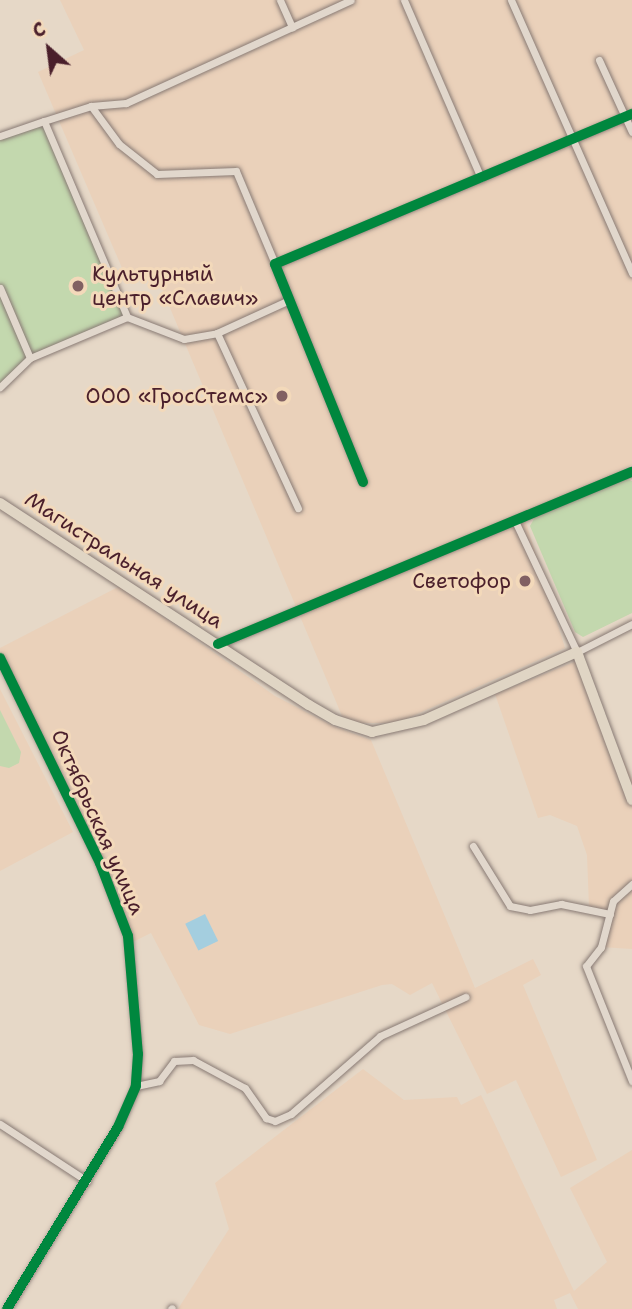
<!DOCTYPE html>
<html>
<head>
<meta charset="utf-8">
<style>
  body { margin:0 }
  #map { position:relative; width:632px; height:1309px; overflow:hidden; background:#e6d8c7; font-family:"Shantell Sans",sans-serif }
  div>[style] { position:absolute }
  [style*='--x'] { left:calc(var(--x)*1px); top:calc(var(--y)*1px); width:calc(var(--w)*1px); rotate:calc(var(--a)*1deg) }
  .built>* { inset:0; background:#ead1ba }
  .green>* { inset:0; background:#c3d8ae }
  .water>* { inset:0; background:#a4cedf; transform-origin:0 0 }
  .roads { filter:drop-shadow(0 0 2px #887a74) drop-shadow(0 0 2px #887a74) }
  .minor>* { height:7px; margin:-3.5px; padding:0 3.5px; transform-origin:3.5px; border-radius:3.5px; background:#e1d7cc }
  .major>* { height:10px; margin:-5px; padding:0 5px; transform-origin:5px; border-radius:5px; background:#e0d5c4 }
  .cycleway>* { height:10px; margin:-5px; padding:0 5px; transform-origin:5px; border-radius:5px; background:#00873e }
  .dots>* { width:19px; height:19px; translate:-50% -50%; box-sizing:border-box; border:4px solid #f3d9ba; border-radius:50% }
  span { translate:-50% -50%; white-space:nowrap; text-align:center; line-height:1.15; -webkit-text-stroke:6px #f3d9ba; paint-order:stroke }
  .poi-label { font-size:21px; color:#4a1f2b }
  .left { translate:0 -50%; text-align:left }
  .right { translate:-100% -50%; text-align:right }
  .street-label { font-size:21px; color:#4a1f2b }
  .north { position:absolute; left:14px; top:14px; width:70px; height:70px; -webkit-text-stroke:5px #f3d9ba; paint-order:stroke; rotate:332deg; font-size:19px; font-weight:700; line-height:28px; text-align:center; color:#4a1f2b }
  .north::after { content:''; display:block; margin:auto; width:24px; height:32px; background:#4a1f2b; clip-path:polygon(50% 0,100% 100%,50% 72%,0 100%) }
</style>
</head>
<body>
<div id="map">
  <div class="built">
    <div style="clip-path:polygon(60px 0,632px 0,632px 465px,594px 483px,595px 487px,524px 516px,565px 648px,397px 723px,345px 723px,154px 270px,128px 282px,38px 72px,84px 50px)"></div>
    <div style="clip-path:polygon(120px 586px,275px 696px,333px 726px,371px 740px,475px 988px,533px 959px,541px 975px,523px 985px,597px 1160px,561px 1177px,516px 1080px,487px 1094px,432px 983px,410px 995px,392px 984px,382px 985px,230px 1034px,199px 1025px,151px 933px,129px 944px,100px 863px,0 658px,0 648px)"></div>
    <div style="clip-path:polygon(579px 660px,632px 779px,632px 949px,601px 947px,610px 914px,589px 907px,587px 855px,577px 826px,550px 815px,538px 818px,495px 694px)"></div>
    <div style="clip-path:polygon(0 689px,73px 832px,0 871px)"></div>
    <div style="clip-path:polygon(363px 1069px,404px 1100px,457px 1097px,461px 1105px,481px 1095px,574px 1291px,607px 1262px,570px 1188px,632px 1150px,632px 1309px,578px 1309px,570px 1293px,554px 1300px,557px 1309px,178px 1309px,229px 1229px,215px 1183px)"></div>
  </div>
  <div class="green">
    <div style="clip-path:polygon(44px 121px,127px 317px,30px 357px,0 387px,0 136px)"></div>
    <div style="clip-path:polygon(627px 479px,632px 481px,632px 613px,583px 637px,575px 632px,530px 526px,535px 517px)"></div>
    <div style="clip-path:polygon(0 710px,21px 752px,19px 763px,9px 768px,0 766px)"></div>
  </div>
  <div class="water">
    <div style="left:205px;top:914px;width:30px;height:22px;rotate:64deg"></div>
  </div>
  <div class="roads">
    <div class="minor">
      <div style="--x:280;--y:0;--w:30;--a:66"></div>
      <div style="--x:404;--y:0;--w:194;--a:66.6"></div>
      <div style="--x:511;--y:0;--w:299;--a:66.1"></div>
      <div style="--x:599;--y:60;--w:79;--a:65.4"></div>
      <div style="--x:91;--y:106;--w:47;--a:53.6"></div>
      <div style="--x:119;--y:144;--w:48;--a:38.3"></div>
      <div style="--x:157;--y:174;--w:79;--a:-2.2"></div>
      <div style="--x:236;--y:171;--w:101;--a:67.2"></div>
      <div style="--x:44;--y:121;--w:49;--a:-17.7"></div>
      <div style="--x:91;--y:106;--w:35;--a:-5"></div>
      <div style="--x:126;--y:103;--w:247;--a:-24.6"></div>
      <div style="--x:0;--y:136;--w:46;--a:-18.8"></div>
      <div style="--x:44;--y:121;--w:213;--a:67"></div>
      <div style="--x:127;--y:317;--w:105;--a:157.1"></div>
      <div style="--x:30;--y:358;--w:42;--a:136"></div>
      <div style="--x:0;--y:288;--w:76;--a:66.8"></div>
      <div style="--x:127;--y:317;--w:61;--a:21.1"></div>
      <div style="--x:184;--y:339;--w:34;--a:-10"></div>
      <div style="--x:217;--y:333;--w:77;--a:-24.6"></div>
      <div style="--x:217;--y:333;--w:193;--a:65.2"></div>
      <div style="--x:363;--y:482;--w:235;--a:-112"></div>
      <div style="--x:275;--y:264;--w:387;--a:-22.8"></div>
      <div style="--x:515;--y:521;--w:145;--a:64.7"></div>
      <div style="--x:577;--y:652;--w:62;--a:-27"></div>
      <div style="--x:218;--y:644;--w:448;--a:-22.6"></div>
      <div style="--x:0;--y:658;--w:228;--a:64"></div>
      <div style="--x:100;--y:863;--w:78;--a:69"></div>
      <div style="--x:128;--y:936;--w:118;--a:85.2"></div>
      <div style="--x:138;--y:1054;--w:32;--a:94"></div>
      <div style="--x:136;--y:1086;--w:45;--a:113.7"></div>
      <div style="--x:118;--y:1127;--w:213;--a:121.4"></div>
      <div style="--x:473;--y:846;--w:70;--a:58.3"></div>
      <div style="--x:510;--y:906;--w:20;--a:11"></div>
      <div style="--x:530;--y:910;--w:32;--a:-11"></div>
      <div style="--x:561;--y:904;--w:50;--a:11.5"></div>
      <div style="--x:632;--y:884;--w:25;--a:138"></div>
      <div style="--x:613;--y:901;--w:48;--a:104.6"></div>
      <div style="--x:601;--y:947;--w:24;--a:128"></div>
      <div style="--x:586;--y:966;--w:124;--a:68.2"></div>
      <div style="--x:136;--y:1086;--w:24;--a:-12"></div>
      <div style="--x:159;--y:1081;--w:25;--a:-53"></div>
      <div style="--x:174;--y:1061;--w:19;--a:-3"></div>
      <div style="--x:193;--y:1060;--w:59;--a:28.3"></div>
      <div style="--x:245;--y:1088;--w:37;--a:55"></div>
      <div style="--x:266;--y:1118;--w:9;--a:18"></div>
      <div style="--x:275;--y:1121;--w:17;--a:-24"></div>
      <div style="--x:291;--y:1114;--w:118;--a:-41.2"></div>
      <div style="--x:380;--y:1036;--w:94;--a:-24.6"></div>
      <div style="--x:0;--y:1124;--w:104;--a:33.2"></div>
      <div style="--x:171;--y:1309;--w:1;--a:-45"></div>
    </div>
    <div class="major">
      <div style="--x:0;--y:503;--w:369;--a:33.2"></div>
      <div style="--x:309;--y:705;--w:30;--a:30"></div>
      <div style="--x:335;--y:720;--w:39;--a:18"></div>
      <div style="--x:372;--y:732;--w:53;--a:-13"></div>
      <div style="--x:424;--y:720;--w:167;--a:-24"></div>
      <div style="--x:577;--y:652;--w:158;--a:69.6"></div>
    </div>
  </div>
  <div class="cycleway">
    <div style="--x:363;--y:482;--w:235;--a:-112"></div>
    <div style="--x:275;--y:264;--w:387;--a:-22.8"></div>
    <div style="--x:218;--y:644;--w:448;--a:-22.6"></div>
    <div style="--x:0;--y:658;--w:228;--a:64"></div>
    <div style="--x:100;--y:863;--w:78;--a:69"></div>
    <div style="--x:128;--y:936;--w:118;--a:85.2"></div>
    <div style="--x:138;--y:1054;--w:32;--a:94"></div>
    <div style="--x:136;--y:1086;--w:45;--a:113.7"></div>
    <div style="--x:118;--y:1127;--w:213;--a:121.4"></div>
  </div>
  <div class="dots">
    <div style="left:78px;top:286px;background:#816062"></div>
    <div style="left:282px;top:396px;background:#816062"></div>
    <div style="left:525px;top:581px;background:#816062"></div>
  </div>
  <div class="poi-label">
    <span class="left" style="left:92px;top:286px">Культурный<br>центр «Славич»</span>
    <span class="right" style="left:268px;top:396px">ООО «ГросСтемс»</span>
    <span class="right" style="left:511px;top:581px">Светофор</span>
  </div>
  <div class="street-label">
    <span style="left:124px;top:560px;rotate:33deg">Магистральная улица</span>
    <span style="left:98px;top:822px;rotate:66deg">Октябрьская улица</span>
  </div>
  <div class="north">С</div>
</div>
</body>
</html>
